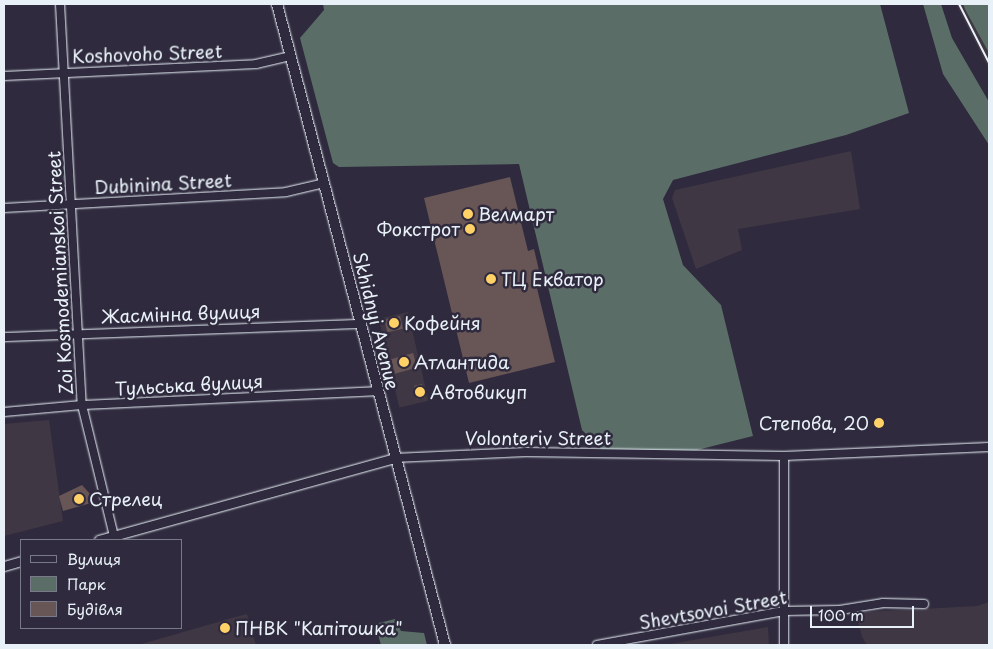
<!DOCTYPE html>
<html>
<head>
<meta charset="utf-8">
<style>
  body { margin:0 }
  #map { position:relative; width:993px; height:649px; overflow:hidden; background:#2f2a3d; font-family:"Playpen Sans",sans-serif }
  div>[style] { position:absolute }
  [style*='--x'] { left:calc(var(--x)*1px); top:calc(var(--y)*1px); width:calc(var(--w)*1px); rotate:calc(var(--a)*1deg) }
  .built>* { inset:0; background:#403744; transform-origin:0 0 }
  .green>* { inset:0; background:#5a6e67 }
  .building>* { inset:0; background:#685656; transform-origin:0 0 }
  .roads { filter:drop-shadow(0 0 1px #e8f1f8) drop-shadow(0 0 1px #e8f1f8) }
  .minor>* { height:8px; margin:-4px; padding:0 4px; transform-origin:4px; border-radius:4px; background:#2f2a3d }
  .tertiary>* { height:9px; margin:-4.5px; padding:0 4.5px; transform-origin:4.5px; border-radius:4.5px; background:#2f2a3d }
  .secondary>* { height:10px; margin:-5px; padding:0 5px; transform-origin:5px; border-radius:5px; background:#2f2a3d }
  .rail>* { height:2px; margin:-1px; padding:0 1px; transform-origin:1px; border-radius:1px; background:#e8f1f8 }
  .dots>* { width:14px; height:14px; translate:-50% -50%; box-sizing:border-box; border:2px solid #2f2a3d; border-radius:50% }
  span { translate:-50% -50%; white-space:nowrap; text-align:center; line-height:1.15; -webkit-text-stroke:5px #2f2a3d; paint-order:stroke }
  .street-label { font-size:18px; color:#e8f1f8 }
  .poi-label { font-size:18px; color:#e8f1f8 }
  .left { translate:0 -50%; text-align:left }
  .right { translate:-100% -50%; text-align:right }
  .frame { position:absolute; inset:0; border:5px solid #e8f1f8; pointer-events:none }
  .legend { position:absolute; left:20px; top:539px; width:162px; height:90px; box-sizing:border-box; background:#2f2a3d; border:1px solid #797a88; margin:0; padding:6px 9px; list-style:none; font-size:15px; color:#e8f1f8 }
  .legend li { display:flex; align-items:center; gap:10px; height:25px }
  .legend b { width:25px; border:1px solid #797a88 }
  .scale { position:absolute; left:810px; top:606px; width:104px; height:22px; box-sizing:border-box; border:2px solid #e8f1f8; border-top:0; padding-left:6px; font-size:15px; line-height:18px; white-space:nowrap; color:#e8f1f8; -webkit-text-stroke:4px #2f2a3d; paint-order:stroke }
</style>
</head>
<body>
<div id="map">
  <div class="built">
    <div style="clip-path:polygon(956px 4px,963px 4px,989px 53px,989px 69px)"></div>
    <div style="clip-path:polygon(851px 151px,860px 209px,738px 229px,742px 250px,696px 269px,672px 198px,675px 190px)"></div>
    <div style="left:408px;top:312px;width:91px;height:30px;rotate:77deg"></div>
    <div style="clip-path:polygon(49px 420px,63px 521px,4px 536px,4px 424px)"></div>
    <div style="clip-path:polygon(989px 602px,989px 645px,867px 645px,862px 637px,858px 621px,865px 612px,977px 606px)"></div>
    <div style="clip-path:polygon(247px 614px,256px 645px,138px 645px,232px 618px)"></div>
    <div style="clip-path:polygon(768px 627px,769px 645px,664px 645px)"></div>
  </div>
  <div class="green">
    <div style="clip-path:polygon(323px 4px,880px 4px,909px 113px,846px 135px,673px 180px,663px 199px,683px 265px,721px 305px,753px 436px,693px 451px,601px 449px,582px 430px,519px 164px,339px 167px,333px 163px,300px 38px,324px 10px)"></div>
    <div style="clip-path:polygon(923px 4px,941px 4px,952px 38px,989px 102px,989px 145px,943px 74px)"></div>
    <div style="clip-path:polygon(963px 4px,989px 4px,989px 53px,966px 11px)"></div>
    <div style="clip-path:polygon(395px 619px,401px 631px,424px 633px,427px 645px,381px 645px,375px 624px)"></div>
  </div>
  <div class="building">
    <div style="clip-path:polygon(510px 177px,528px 251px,534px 249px,541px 279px,535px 280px,555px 362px,469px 383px,424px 198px)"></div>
    <div style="left:400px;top:316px;width:13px;height:16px;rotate:77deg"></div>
    <div style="left:413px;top:353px;width:15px;height:23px;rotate:74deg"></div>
    <div style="left:422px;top:384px;width:14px;height:8px;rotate:78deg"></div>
    <div style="clip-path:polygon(82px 485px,91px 495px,91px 503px,63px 511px,59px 496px)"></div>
  </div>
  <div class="roads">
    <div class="minor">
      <div style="--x:60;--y:4;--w:402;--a:86.9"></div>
      <div style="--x:82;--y:405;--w:135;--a:76.3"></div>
      <div style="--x:4;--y:76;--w:252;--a:-2.7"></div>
      <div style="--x:256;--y:64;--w:36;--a:-13"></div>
      <div style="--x:4;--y:208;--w:282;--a:-3.2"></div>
      <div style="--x:286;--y:192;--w:39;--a:-13"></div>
      <div style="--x:4;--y:337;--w:356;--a:-2.1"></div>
      <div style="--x:4;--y:412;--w:78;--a:-5.1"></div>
      <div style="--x:82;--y:405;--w:295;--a:-2.7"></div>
      <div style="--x:394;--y:458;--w:132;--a:-2.6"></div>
      <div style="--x:526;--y:452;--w:258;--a:0.9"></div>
      <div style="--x:784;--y:456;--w:205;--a:-2.5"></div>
      <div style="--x:597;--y:645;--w:190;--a:-10.3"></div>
      <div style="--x:784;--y:611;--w:56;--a:-1"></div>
      <div style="--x:840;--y:610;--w:44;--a:-9.2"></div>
      <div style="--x:883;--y:603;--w:41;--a:1.4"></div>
      <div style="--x:784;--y:645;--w:189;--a:-90"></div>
    </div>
    <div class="tertiary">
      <div style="--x:99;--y:540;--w:306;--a:-15.5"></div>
      <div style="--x:4;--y:566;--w:18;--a:-16"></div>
    </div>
    <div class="secondary">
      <div style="--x:277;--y:4;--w:663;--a:75.31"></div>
    </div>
  </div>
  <div class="rail">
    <div style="--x:959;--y:4;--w:66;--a:63"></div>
  </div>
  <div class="dots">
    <div style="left:468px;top:214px;background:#ffd166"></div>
    <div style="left:470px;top:229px;background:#ffd166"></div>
    <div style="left:491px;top:279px;background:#ffd166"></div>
    <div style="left:394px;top:323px;background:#ffd166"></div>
    <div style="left:404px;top:362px;background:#ffd166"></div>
    <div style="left:420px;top:392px;background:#ffd166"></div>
    <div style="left:879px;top:423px;background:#ffd166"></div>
    <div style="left:79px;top:499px;background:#ffd166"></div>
    <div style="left:225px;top:628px;background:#ffd166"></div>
  </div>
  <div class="street-label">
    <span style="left:147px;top:54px;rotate:-2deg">Koshovoho Street</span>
    <span style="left:163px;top:184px;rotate:-3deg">Dubinina Street</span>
    <span style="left:60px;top:273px;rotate:-93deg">Zoi Kosmodemianskoi Street</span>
    <span style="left:181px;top:314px;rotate:-2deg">Жасмінна вулиця</span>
    <span style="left:376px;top:321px;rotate:76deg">Skhidnyi Avenue</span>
    <span style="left:189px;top:385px;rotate:-3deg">Тульська вулиця</span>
    <span style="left:538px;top:438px">Volonteriv Street</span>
    <span style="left:713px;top:610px;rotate:-10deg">Shevtsovoi Street</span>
  </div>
  <div class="poi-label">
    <span class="left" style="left:478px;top:214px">Велмарт</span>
    <span class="right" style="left:460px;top:229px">Фокстрот</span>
    <span class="left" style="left:501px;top:279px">ТЦ Екватор</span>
    <span class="left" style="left:404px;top:323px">Кофейня</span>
    <span class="left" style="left:414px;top:362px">Атлантида</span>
    <span class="left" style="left:430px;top:392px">Автовикуп</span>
    <span class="right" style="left:869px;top:423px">Степова, 20</span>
    <span class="left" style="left:89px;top:499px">Стрелец</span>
    <span class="left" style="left:235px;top:628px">ПНВК "Капітошка"</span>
  </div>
  <div class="frame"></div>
  <ul class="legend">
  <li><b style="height:6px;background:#2f2a3d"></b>Вулиця</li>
  <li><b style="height:14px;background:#5a6e67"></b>Парк</li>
  <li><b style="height:14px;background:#685656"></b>Будівля</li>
  </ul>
  <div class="scale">100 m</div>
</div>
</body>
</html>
